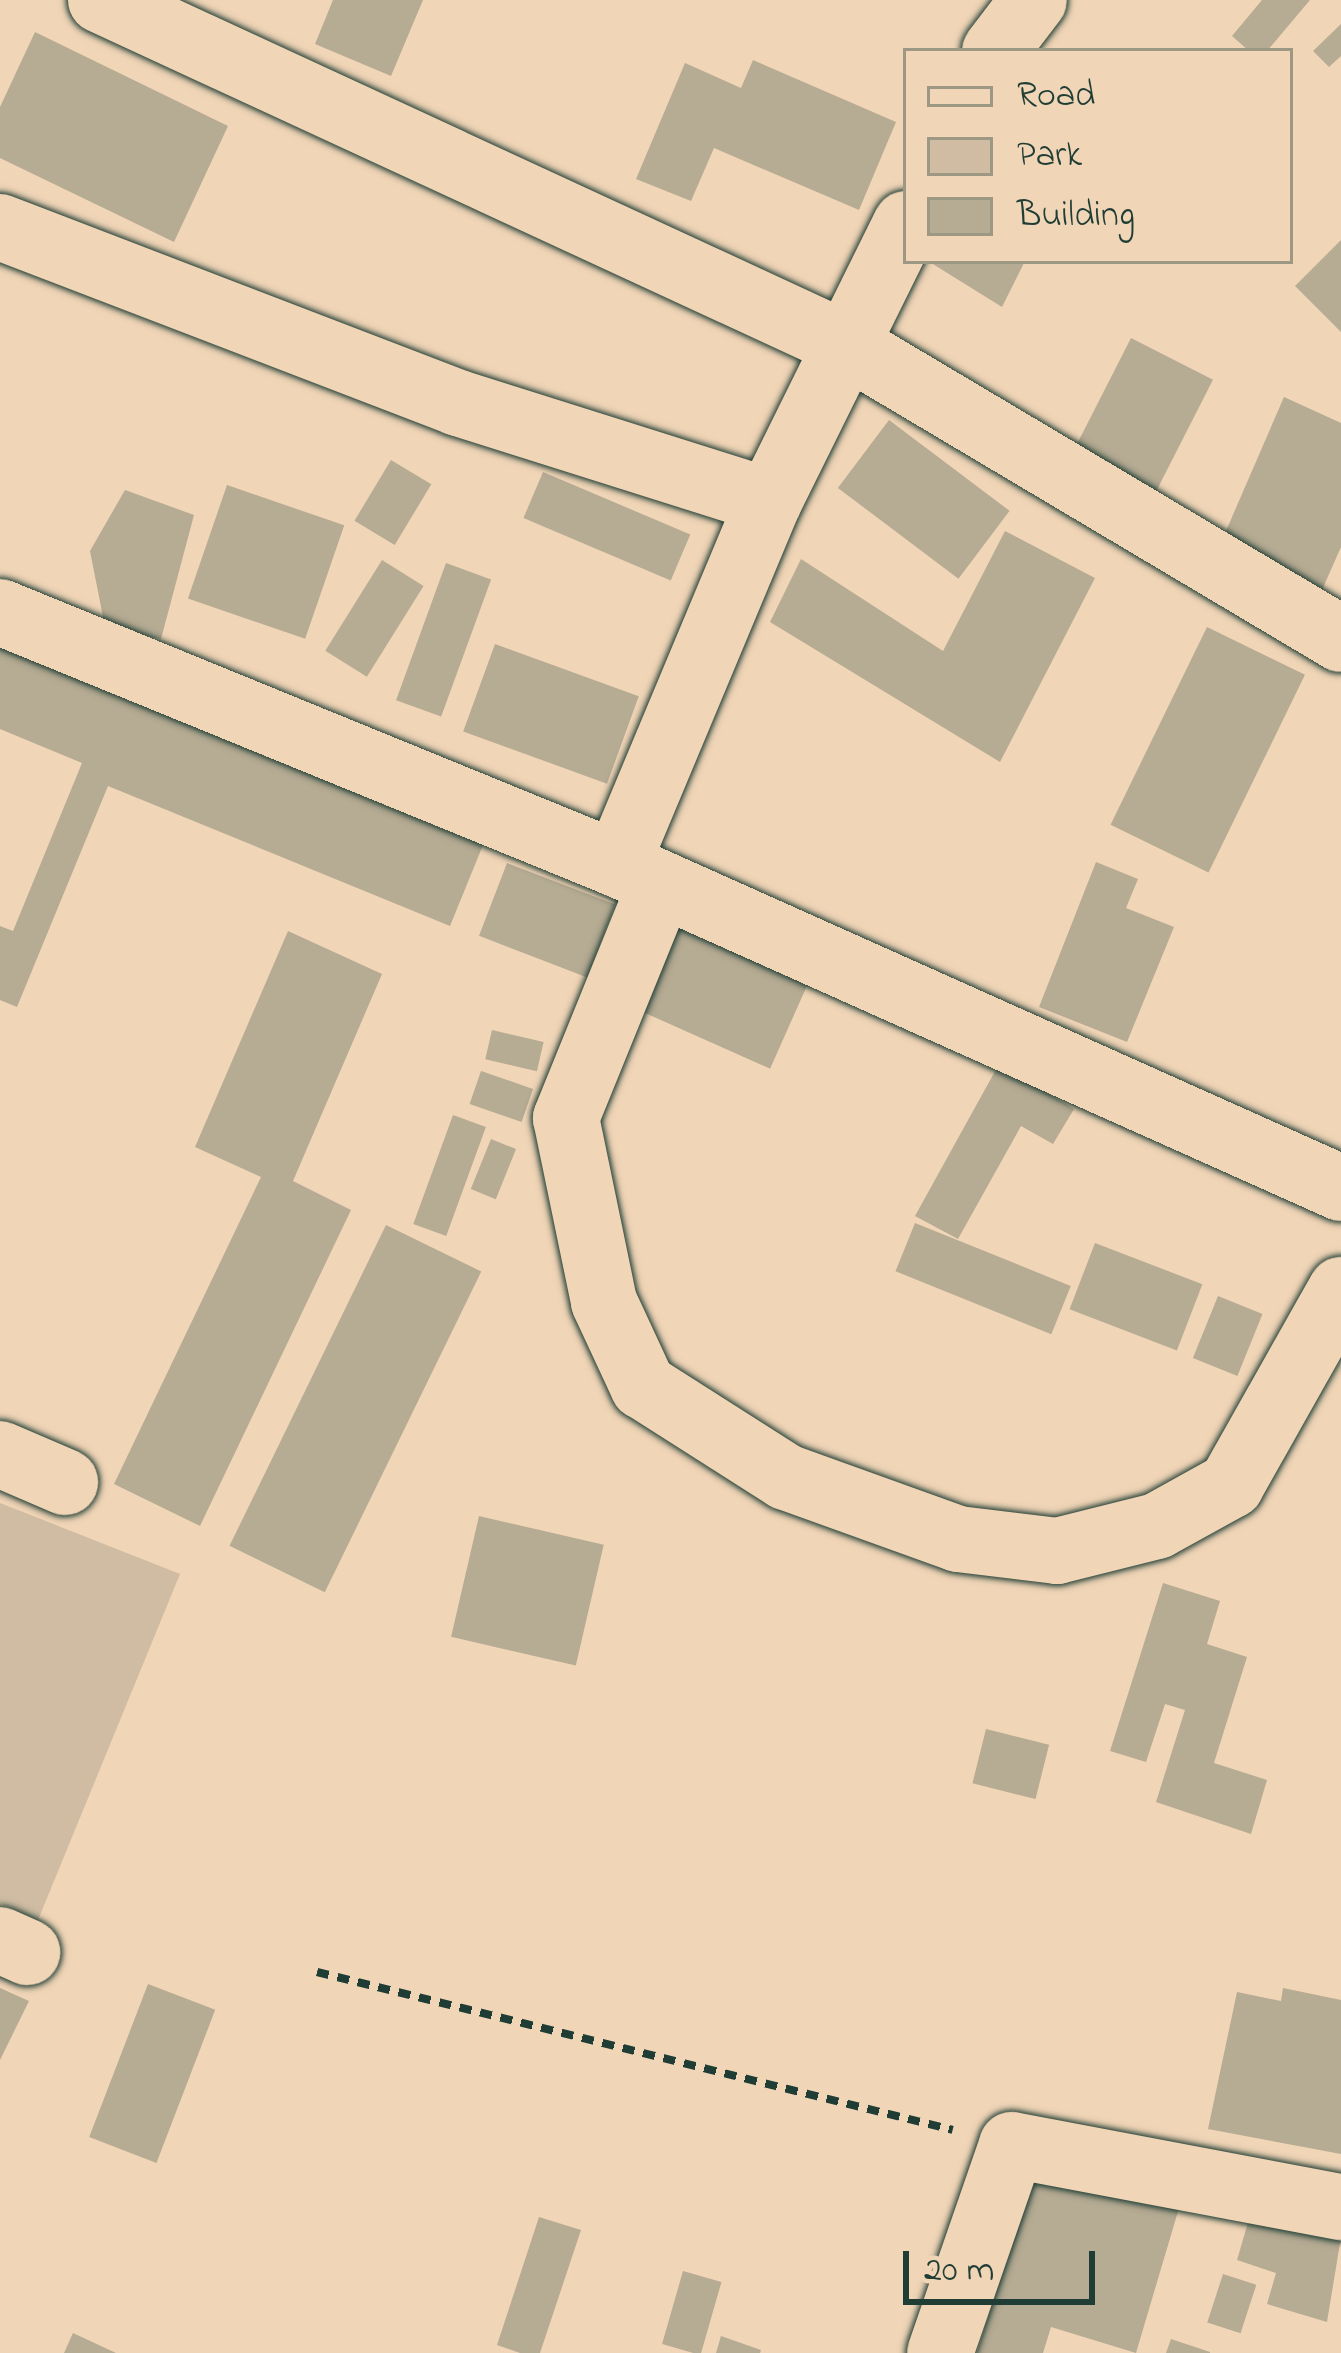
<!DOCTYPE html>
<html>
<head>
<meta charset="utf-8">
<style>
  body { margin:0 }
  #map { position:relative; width:1341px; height:2353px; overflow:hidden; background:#f1d5b7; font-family:"Indie Flower",sans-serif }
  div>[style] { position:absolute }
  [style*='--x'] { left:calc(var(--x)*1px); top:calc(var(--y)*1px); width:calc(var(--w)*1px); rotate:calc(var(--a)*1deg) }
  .green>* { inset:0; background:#cfbca2 }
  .building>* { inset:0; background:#b6ab93; transform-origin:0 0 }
  .path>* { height:8px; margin-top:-4px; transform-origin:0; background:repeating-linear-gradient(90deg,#1f3d34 0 12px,transparent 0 21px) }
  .roads { filter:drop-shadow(0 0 3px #1f3d34) drop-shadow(0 0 3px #1f3d34) }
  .minor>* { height:66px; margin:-33px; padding:0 33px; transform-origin:33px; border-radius:33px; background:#f1d5b7 }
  span { translate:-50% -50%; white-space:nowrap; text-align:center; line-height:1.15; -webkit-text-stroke:9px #f1d5b7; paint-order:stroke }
  .legend { position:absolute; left:903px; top:48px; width:390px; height:216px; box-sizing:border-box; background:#f1d5b7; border:3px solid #9d9883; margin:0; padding:15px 21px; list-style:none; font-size:36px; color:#1f3d34 }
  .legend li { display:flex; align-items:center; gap:24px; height:60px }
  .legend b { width:60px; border:3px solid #9d9883 }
  .scale { position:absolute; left:903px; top:2251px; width:192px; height:54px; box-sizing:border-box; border:6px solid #1f3d34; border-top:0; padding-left:15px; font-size:36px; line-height:42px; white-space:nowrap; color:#1f3d34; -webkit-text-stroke:9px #f1d5b7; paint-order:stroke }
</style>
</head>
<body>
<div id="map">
  <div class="green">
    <div style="clip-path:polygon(0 1503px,180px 1574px,38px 1920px,0 1903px)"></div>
  </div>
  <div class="building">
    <div style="clip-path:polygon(333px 0,423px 0,391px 76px,315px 44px)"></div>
    <div style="clip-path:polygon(1262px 0,1310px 0,1267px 51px,1249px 51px,1232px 36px)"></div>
    <div style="clip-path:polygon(1341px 24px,1341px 56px,1329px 67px,1313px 51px)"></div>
    <div style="clip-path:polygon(35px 32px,228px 126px,174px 242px,0 158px,0 107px)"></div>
    <div style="clip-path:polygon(753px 60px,896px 122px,859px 210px,714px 148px,691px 201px,636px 179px,685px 63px,741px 88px)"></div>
    <div style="clip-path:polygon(1341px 240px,1341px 332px,1295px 286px)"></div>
    <div style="clip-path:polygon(928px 261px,1025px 261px,1002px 307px)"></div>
    <div style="left:1131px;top:338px;width:92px;height:145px;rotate:27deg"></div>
    <div style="clip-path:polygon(1284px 397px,1341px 423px,1341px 547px,1318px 599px,1216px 554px)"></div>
    <div style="left:889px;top:420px;width:151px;height:85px;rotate:37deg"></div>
    <div style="left:391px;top:460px;width:47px;height:71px;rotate:31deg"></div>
    <div style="left:543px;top:472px;width:160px;height:50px;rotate:23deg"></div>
    <div style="left:227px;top:485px;width:124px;height:120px;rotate:19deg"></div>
    <div style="clip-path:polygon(125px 490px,194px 515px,161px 639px,105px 627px,90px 551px)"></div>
    <div style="clip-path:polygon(1005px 531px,1095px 578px,1000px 762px,770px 622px,801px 559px,943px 651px)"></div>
    <div style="left:382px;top:560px;width:49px;height:107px;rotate:32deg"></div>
    <div style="left:446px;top:563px;width:48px;height:146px;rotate:20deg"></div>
    <div style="left:1207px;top:627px;width:109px;height:220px;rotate:26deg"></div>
    <div style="left:495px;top:644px;width:153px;height:93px;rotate:20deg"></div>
    <div style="clip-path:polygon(0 647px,483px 845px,450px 926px,108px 786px,17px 1007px,0 1000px,0 926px,13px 931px,82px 763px,0 729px)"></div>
    <div style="clip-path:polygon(1096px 862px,1138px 879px,1126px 908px,1174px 927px,1127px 1042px,1039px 1007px)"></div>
    <div style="left:507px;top:863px;width:116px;height:78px;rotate:21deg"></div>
    <div style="left:674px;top:923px;width:147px;height:94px;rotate:24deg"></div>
    <div style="clip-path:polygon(288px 931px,382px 974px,293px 1181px,351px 1210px,200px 1526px,114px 1484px,261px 1177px,195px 1147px)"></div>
    <div style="left:492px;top:1030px;width:53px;height:30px;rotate:13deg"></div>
    <div style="clip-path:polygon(999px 1064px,1074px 1109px,1053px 1144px,1021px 1126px,958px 1239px,915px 1216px)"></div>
    <div style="left:481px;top:1071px;width:55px;height:35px;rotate:19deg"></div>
    <div style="left:453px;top:1115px;width:35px;height:116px;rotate:20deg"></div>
    <div style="left:491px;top:1139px;width:27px;height:54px;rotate:22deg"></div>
    <div style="left:915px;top:1223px;width:168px;height:52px;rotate:22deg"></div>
    <div style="left:386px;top:1225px;width:106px;height:357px;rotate:26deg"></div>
    <div style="left:1095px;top:1243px;width:115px;height:71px;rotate:21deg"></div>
    <div style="left:1218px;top:1296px;width:48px;height:67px;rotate:22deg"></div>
    <div style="left:479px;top:1516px;width:128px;height:124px;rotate:13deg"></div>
    <div style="clip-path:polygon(1163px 1583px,1220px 1601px,1207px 1644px,1247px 1657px,1214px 1763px,1267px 1780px,1251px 1834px,1156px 1802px,1185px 1710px,1165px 1704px,1146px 1762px,1110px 1751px)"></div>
    <div style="left:986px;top:1729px;width:65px;height:56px;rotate:14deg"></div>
    <div style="left:148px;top:1984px;width:72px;height:164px;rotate:21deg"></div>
    <div style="clip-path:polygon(0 1988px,29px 2001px,0 2060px)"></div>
    <div style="clip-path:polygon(1283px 1988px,1341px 2000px,1341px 2154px,1208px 2129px,1237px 1992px,1281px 2001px)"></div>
    <div style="clip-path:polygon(1030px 2181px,1179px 2208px,1136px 2353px,1051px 2327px,1043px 2353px,977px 2353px)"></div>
    <div style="clip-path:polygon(539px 2217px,581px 2230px,540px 2353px,520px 2353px,497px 2345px)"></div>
    <div style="clip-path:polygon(1249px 2219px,1341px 2237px,1327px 2322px,1267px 2304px,1276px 2273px,1237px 2260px)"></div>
    <div style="left:683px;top:2271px;width:40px;height:76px;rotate:16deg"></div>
    <div style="left:1223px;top:2274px;width:35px;height:51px;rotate:18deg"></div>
    <div style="clip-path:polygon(73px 2333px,116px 2353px,64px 2353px)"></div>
    <div style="clip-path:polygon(721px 2336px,761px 2350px,760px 2353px,716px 2353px)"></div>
    <div style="clip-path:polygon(1171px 2339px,1210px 2352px,1210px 2353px,1166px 2353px)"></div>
  </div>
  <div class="path">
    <div style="--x:317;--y:1972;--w:655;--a:13.95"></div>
  </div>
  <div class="roads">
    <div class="minor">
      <div style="--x:101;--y:0;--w:820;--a:24.81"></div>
      <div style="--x:845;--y:344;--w:577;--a:30.74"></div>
      <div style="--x:995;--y:51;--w:64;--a:-52.6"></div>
      <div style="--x:0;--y:227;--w:491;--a:21"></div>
      <div style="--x:458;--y:403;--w:326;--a:17.5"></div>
      <div style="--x:0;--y:612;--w:666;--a:22.22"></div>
      <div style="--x:617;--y:864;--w:793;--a:24.11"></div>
      <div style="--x:617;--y:864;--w:394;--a:-67.3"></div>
      <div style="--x:769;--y:501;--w:309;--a:-63.7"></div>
      <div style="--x:661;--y:884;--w:253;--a:112.1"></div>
      <div style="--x:566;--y:1118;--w:188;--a:78.3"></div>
      <div style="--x:604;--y:1302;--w:93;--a:65.1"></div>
      <div style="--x:643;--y:1386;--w:169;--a:32.5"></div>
      <div style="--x:786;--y:1477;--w:183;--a:19.8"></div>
      <div style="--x:958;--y:1539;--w:100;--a:6.9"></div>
      <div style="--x:1057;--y:1551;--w:103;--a:-14"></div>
      <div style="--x:1157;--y:1526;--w:85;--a:-29"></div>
      <div style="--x:1231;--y:1485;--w:224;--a:-60.6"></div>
      <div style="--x:0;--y:1454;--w:71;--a:23.3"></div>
      <div style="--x:0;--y:1940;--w:30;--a:24"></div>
      <div style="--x:940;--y:2353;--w:220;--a:-70.9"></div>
      <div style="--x:1012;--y:2145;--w:335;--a:10.7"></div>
    </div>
  </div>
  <ul class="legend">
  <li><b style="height:15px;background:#f1d5b7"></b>Road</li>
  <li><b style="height:33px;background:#cfbca2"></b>Park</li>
  <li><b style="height:33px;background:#b6ab93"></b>Building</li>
  </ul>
  <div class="scale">20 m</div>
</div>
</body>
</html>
